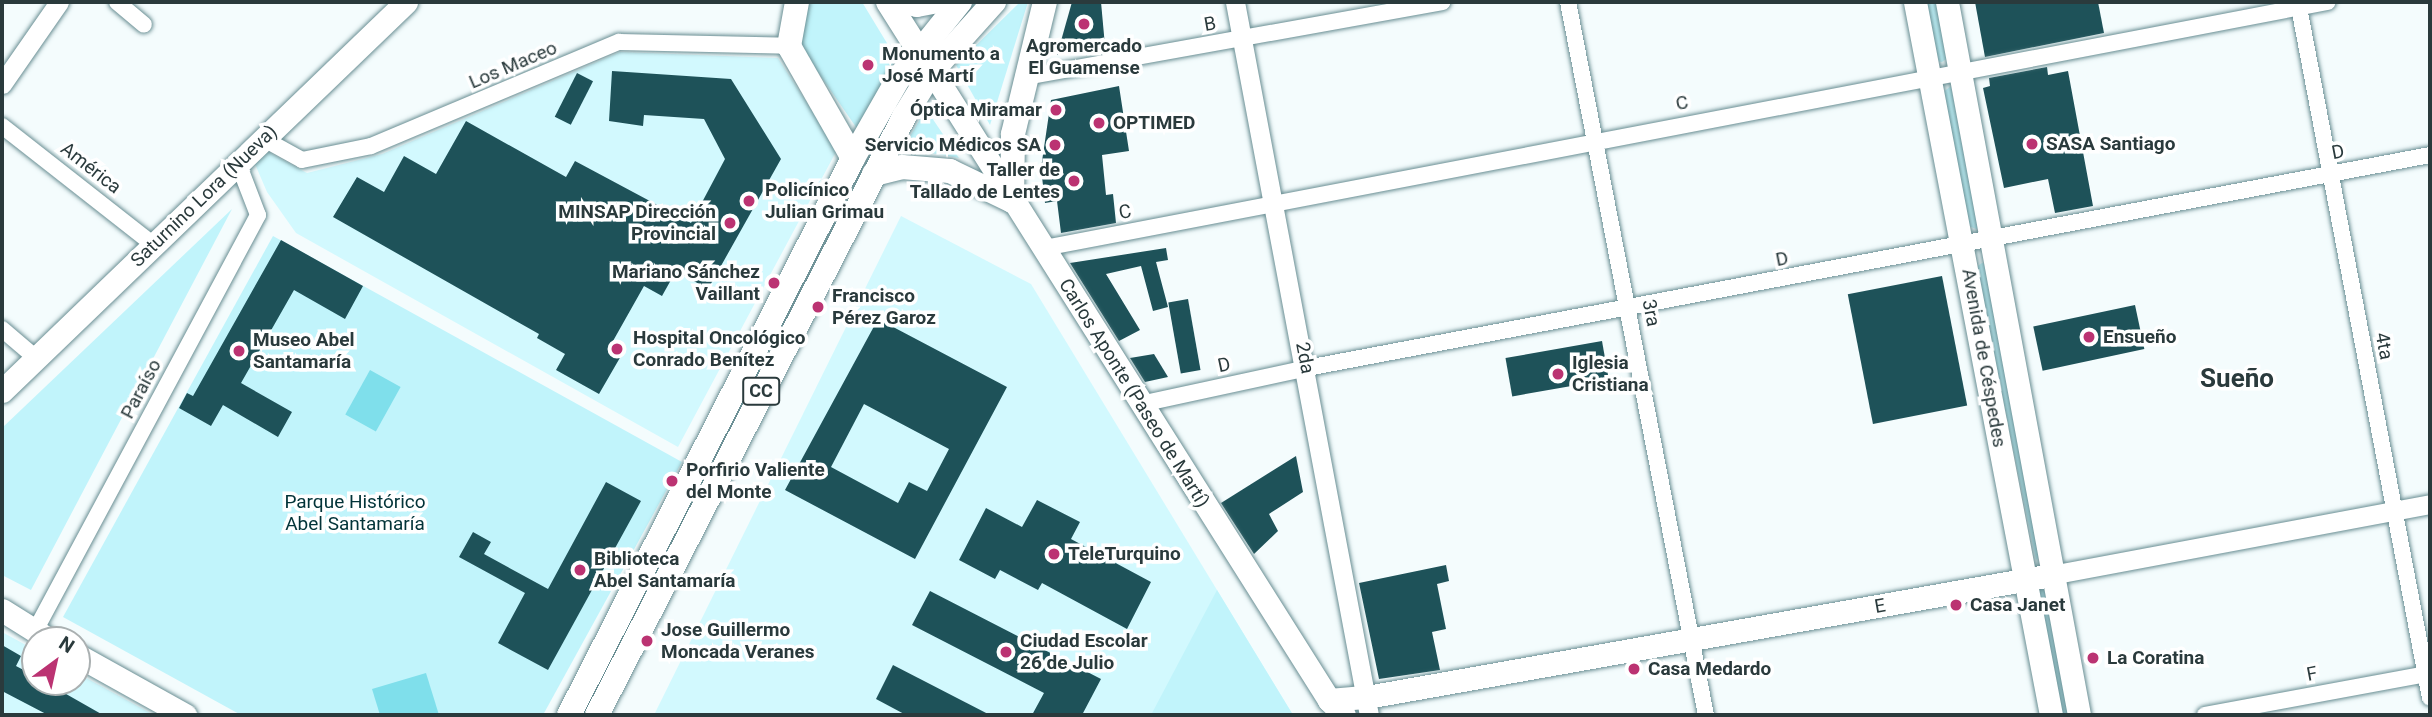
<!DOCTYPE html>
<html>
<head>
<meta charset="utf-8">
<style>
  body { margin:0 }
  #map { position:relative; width:2432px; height:717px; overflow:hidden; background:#f4fcfd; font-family:Roboto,sans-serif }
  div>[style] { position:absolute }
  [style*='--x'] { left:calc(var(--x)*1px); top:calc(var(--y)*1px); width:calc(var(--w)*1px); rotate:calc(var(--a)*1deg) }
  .built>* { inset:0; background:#d2f9fe }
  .green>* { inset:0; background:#c1f4fb }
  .water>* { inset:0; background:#7fdfeb; transform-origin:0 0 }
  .building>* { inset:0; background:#1e5259; transform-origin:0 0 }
  .roads { filter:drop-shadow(0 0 2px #698e93) drop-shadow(0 0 2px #698e93) }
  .minor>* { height:16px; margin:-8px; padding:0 8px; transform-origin:8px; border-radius:8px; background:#fff }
  .tertiary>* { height:19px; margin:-9.5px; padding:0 9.5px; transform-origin:9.5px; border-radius:9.5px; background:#fff }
  .secondary>* { height:23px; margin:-11.5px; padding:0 11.5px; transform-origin:11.5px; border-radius:11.5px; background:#fff }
  .primary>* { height:24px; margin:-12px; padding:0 12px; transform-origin:12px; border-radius:12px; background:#fff }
  .dots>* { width:19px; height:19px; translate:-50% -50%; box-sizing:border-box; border:4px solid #fff; border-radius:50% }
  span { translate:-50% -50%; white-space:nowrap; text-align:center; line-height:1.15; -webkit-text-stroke:7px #fff; paint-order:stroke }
  .shield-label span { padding:2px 5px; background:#fff; border:2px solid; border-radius:5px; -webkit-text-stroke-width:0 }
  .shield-label { font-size:18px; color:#2a3a3c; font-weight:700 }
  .street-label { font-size:19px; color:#2a3a3c }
  .poi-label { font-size:19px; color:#2a3a3c; font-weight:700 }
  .left { translate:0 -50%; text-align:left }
  .right { translate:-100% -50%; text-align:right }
  .park-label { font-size:19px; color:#023338 }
  .district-label { font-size:26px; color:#2a3a3c; font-weight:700 }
  .frame { position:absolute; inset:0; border:4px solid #2a3a3c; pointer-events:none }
  .north { position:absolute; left:21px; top:626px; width:70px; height:70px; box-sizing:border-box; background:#fff; border:2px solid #aab0b1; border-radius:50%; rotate:33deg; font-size:19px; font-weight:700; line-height:28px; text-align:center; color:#2a3a3c }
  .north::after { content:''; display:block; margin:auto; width:24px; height:32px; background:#bb3372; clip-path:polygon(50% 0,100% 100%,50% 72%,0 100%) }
</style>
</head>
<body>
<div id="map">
  <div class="built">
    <div style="clip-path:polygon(620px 52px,778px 58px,837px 150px,678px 447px,296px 233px,267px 192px,255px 164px,268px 152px,307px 173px,382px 154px)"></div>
    <div style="clip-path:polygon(901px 216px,1031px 284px,1293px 715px,654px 715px)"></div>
    <div style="clip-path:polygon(2px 632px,35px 650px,35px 682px,77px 682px,77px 673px,154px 715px,2px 715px)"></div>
  </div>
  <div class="green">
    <div style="clip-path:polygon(803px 2px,862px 2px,896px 58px,858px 130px,795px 39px)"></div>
    <div style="clip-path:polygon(1020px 2px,1028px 2px,990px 125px,956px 65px)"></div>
    <div style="clip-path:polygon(1924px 2px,1938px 2px,1946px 59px,1942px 62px,1937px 61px)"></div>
    <div style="clip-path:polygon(1951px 86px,1978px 228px,1976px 229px,1967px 225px,1942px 93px)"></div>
    <div style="clip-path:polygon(926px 109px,959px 158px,903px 148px)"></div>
    <div style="clip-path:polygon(232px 209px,31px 590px,2px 575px,2px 428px)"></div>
    <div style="clip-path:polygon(273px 236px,682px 462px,543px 715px,241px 715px,63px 617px)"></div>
    <div style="clip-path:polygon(1982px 263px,1987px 264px,2039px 557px,2036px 560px,1976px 267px)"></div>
    <div style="clip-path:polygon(2042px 588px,2044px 588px,2071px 715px,2056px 715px,2037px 590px)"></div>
    <div style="clip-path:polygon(1217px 590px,1293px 715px,1151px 715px)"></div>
  </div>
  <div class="water">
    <div style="left:370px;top:370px;width:35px;height:51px;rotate:29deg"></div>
    <div style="clip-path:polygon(426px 673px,439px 715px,380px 715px,372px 689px)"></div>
  </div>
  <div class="building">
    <div style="clip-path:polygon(1072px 2px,1101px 2px,1105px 46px,1057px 55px)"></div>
    <div style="clip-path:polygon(1975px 2px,2098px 2px,2104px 33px,1985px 57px)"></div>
    <div style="clip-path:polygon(2047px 67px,2048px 75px,2068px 71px,2093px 206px,2055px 213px,2048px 179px,2004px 188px,1983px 88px,1990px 86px,1989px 78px)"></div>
    <div style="clip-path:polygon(612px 71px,731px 79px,781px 159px,708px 289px,676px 271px,662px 296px,644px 286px,613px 341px,625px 349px,599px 394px,556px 370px,565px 354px,537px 338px,539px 334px,333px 217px,357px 177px,384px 192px,404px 156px,436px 174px,466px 121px,566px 177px,575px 161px,691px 223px,725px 159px,704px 119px,644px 115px,643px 126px,609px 121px)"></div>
    <div style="left:577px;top:73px;width:18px;height:49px;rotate:27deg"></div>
    <div style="clip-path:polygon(1119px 86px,1129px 151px,1102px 155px,1106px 195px,1113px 194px,1116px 223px,1061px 233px,1057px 201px,1045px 203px,1041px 168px,1051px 100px)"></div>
    <div style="clip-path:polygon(281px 240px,363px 286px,345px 319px,294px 290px,241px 383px,292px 412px,278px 437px,223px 405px,211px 426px,179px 408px,187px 393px,193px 396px)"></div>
    <div style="clip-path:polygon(1166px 248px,1168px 260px,1156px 262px,1168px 307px,1153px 311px,1141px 266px,1106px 274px,1140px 330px,1119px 341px,1070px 263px)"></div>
    <div style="left:1942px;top:276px;width:132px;height:96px;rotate:79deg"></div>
    <div style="left:1188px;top:299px;width:72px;height:20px;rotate:80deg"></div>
    <div style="left:2135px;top:305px;width:45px;height:104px;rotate:78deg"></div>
    <div style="clip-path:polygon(evenodd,878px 319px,1007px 387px,915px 559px,785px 490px,878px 319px,864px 404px,949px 449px,927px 491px,909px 482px,898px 503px,831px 467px,864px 404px)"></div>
    <div style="left:1602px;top:341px;width:39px;height:98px;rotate:80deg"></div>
    <div style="clip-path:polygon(1154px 354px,1168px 377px,1145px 382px,1130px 358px)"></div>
    <div style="clip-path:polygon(1296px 456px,1303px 492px,1269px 514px,1278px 531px,1254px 554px,1221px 503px)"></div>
    <div style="clip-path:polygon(606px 482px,641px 501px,548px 670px,498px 643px,525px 593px,459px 557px,473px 532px,491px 542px,484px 554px,548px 589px)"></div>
    <div style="clip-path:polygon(1037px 500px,1080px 522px,1071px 539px,1151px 582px,1127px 629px,1042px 583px,1038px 590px,1000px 570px,995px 579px,959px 560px,986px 508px,1022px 527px)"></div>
    <div style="clip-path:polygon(1446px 565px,1449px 581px,1437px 584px,1446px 629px,1432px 632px,1440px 670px,1379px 679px,1359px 583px)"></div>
    <div style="clip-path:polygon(930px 591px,1101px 679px,1082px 715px,1032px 715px,1044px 693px,912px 625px)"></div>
    <div style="clip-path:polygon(2px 645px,21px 656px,16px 666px,35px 676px,35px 682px,45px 682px,103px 715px,48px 715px,2px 691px)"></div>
    <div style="clip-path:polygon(893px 665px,990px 715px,906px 715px,876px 699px)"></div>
  </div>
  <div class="roads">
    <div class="minor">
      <div style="--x:117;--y:2;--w:35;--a:40"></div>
      <div style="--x:1568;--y:2;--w:726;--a:79.05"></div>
      <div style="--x:2298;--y:2;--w:708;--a:79.26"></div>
      <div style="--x:1026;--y:77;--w:423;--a:-10.2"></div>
      <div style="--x:2;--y:126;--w:193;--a:38.1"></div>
      <div style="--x:264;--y:139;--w:43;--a:28.9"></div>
      <div style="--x:302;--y:160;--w:70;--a:-11.5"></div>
      <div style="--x:371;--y:146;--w:269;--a:-22.8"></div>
      <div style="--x:619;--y:42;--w:170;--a:1.3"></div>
      <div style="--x:1044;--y:248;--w:1307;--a:-10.85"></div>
      <div style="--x:2;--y:329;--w:45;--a:40.5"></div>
      <div style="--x:1141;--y:404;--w:170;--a:-12.2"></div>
      <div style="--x:1307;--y:368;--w:1143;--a:-10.74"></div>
      <div style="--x:35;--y:631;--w:472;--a:-61.8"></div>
      <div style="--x:258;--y:215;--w:56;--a:-111"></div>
      <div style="--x:2205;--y:715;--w:225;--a:-10.5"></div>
    </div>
    <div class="tertiary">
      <div style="--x:1235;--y:2;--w:725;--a:79.36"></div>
      <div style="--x:2;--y:84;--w:100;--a:-55.2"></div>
      <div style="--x:2051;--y:575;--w:386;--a:-10.6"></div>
    </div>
    <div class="secondary">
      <div style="--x:1915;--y:2;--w:726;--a:79.2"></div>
      <div style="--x:1947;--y:2;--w:725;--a:79.51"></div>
      <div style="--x:932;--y:71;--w:744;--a:57.74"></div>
      <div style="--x:1329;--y:700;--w:21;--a:45"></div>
      <div style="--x:2;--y:391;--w:561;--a:-43.92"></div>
      <div style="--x:2;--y:610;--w:57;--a:32"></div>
      <div style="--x:77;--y:655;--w:124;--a:29.1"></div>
      <div style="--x:1329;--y:700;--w:38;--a:-5"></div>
      <div style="--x:1367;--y:697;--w:695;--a:-10.11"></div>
    </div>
    <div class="primary">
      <div style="--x:797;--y:2;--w:45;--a:100.3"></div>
      <div style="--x:789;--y:46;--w:129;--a:60.3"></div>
      <div style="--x:888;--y:2;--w:71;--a:57.7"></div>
      <div style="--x:905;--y:2;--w:12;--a:14"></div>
      <div style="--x:917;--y:5;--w:16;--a:-11"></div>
      <div style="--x:874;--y:174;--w:29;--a:-14"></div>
      <div style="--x:902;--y:167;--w:48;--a:4.8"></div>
      <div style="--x:950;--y:171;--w:69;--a:25.8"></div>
      <div style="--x:1012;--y:201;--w:67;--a:-89.1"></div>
      <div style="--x:1013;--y:134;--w:136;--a:-76.4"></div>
      <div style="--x:569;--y:715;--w:625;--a:-62.98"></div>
      <div style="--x:853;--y:158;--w:91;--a:-60.3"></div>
      <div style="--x:898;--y:79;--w:99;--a:-51.2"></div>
      <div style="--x:597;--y:715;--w:674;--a:-62.83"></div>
      <div style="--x:905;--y:115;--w:52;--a:-58.5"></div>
      <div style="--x:932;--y:71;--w:93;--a:-48.1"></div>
    </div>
  </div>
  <div class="dots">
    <div style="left:1084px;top:24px;background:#bb3372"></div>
    <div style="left:868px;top:65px;background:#bb3372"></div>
    <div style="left:1056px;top:110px;background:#bb3372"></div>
    <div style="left:1099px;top:123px;background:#bb3372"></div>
    <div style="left:2032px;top:144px;background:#bb3372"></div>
    <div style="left:1055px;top:145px;background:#bb3372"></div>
    <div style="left:1074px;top:181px;background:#bb3372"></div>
    <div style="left:749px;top:201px;background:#bb3372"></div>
    <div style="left:730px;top:223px;background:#bb3372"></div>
    <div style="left:774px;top:283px;background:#bb3372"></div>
    <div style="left:818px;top:307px;background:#bb3372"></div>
    <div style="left:2089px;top:337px;background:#bb3372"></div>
    <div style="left:617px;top:349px;background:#bb3372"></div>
    <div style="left:239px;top:351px;background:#bb3372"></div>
    <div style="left:1558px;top:374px;background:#bb3372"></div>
    <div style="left:672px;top:481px;background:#bb3372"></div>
    <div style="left:1054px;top:554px;background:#bb3372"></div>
    <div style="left:580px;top:570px;background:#bb3372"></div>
    <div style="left:1956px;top:605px;background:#bb3372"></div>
    <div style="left:647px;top:641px;background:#bb3372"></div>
    <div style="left:1006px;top:652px;background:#bb3372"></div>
    <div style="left:2093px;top:658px;background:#bb3372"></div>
    <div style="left:1634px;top:669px;background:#bb3372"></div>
  </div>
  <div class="shield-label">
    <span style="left:761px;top:391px">CC</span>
  </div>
  <div class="street-label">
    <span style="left:1210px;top:24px;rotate:-10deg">B</span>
    <span style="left:513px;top:65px;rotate:-23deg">Los Maceo</span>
    <span style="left:1682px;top:103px;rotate:-11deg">C</span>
    <span style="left:2338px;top:152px;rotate:-11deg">D</span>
    <span style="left:91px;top:168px;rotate:38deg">América</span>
    <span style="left:204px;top:196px;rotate:-44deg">Saturnino Lora (Nueva)</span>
    <span style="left:1125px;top:212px;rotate:-10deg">C</span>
    <span style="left:1782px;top:259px;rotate:-11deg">D</span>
    <span style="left:1651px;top:313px;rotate:79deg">3ra</span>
    <span style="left:2384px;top:346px;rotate:79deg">4ta</span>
    <span style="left:1305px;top:358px;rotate:79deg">2da</span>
    <span style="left:1984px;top:358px;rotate:80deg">Avenida de Céspedes</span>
    <span style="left:1224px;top:365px;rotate:-12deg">D</span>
    <span style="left:141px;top:389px;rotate:-62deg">Paraíso</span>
    <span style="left:1134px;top:393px;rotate:58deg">Carlos Aponte (Paseo de Martí)</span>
    <span style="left:1880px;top:606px;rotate:-10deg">E</span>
    <span style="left:2312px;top:674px;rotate:-11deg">F</span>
  </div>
  <div class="poi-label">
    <span style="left:1084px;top:57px">Agromercado<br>El Guamense</span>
    <span class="left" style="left:882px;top:65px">Monumento a<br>José Martí</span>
    <span class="right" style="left:1042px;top:110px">Óptica Miramar</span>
    <span class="left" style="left:1113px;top:123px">OPTIMED</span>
    <span class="left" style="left:2046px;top:144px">SASA Santiago</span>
    <span class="right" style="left:1041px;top:145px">Servicio Médicos SA</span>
    <span class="right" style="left:1060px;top:181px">Taller de<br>Tallado de Lentes</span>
    <span class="left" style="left:765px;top:201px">Policínico<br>Julian Grimau</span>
    <span class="right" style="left:716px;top:223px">MINSAP Dirección<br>Provincial</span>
    <span class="right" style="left:760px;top:283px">Mariano Sánchez<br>Vaillant</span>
    <span class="left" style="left:832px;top:307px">Francisco<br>Pérez Garoz</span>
    <span class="left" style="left:2103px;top:337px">Ensueño</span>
    <span class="left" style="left:633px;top:349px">Hospital Oncológico<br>Conrado Benítez</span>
    <span class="left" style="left:253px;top:351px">Museo Abel<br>Santamaría</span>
    <span class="left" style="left:1572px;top:374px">Iglesia<br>Cristiana</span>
    <span class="left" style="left:686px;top:481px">Porfirio Valiente<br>del Monte</span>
    <span class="left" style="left:1068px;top:554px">TeleTurquino</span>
    <span class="left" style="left:594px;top:570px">Biblioteca<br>Abel Santamaría</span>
    <span class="left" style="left:1970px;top:605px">Casa Janet</span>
    <span class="left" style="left:661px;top:641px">Jose Guillermo<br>Moncada Veranes</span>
    <span class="left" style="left:1020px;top:652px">Ciudad Escolar<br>26 de Julio</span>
    <span class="left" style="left:2107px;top:658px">La Coratina</span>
    <span class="left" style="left:1648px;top:669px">Casa Medardo</span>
  </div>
  <div class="park-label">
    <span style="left:355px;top:513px">Parque Histórico<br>Abel Santamaría</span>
  </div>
  <div class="district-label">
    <span style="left:2237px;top:379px">Sueño</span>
  </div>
  <div class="frame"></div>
  <div class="north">N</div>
</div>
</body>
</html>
